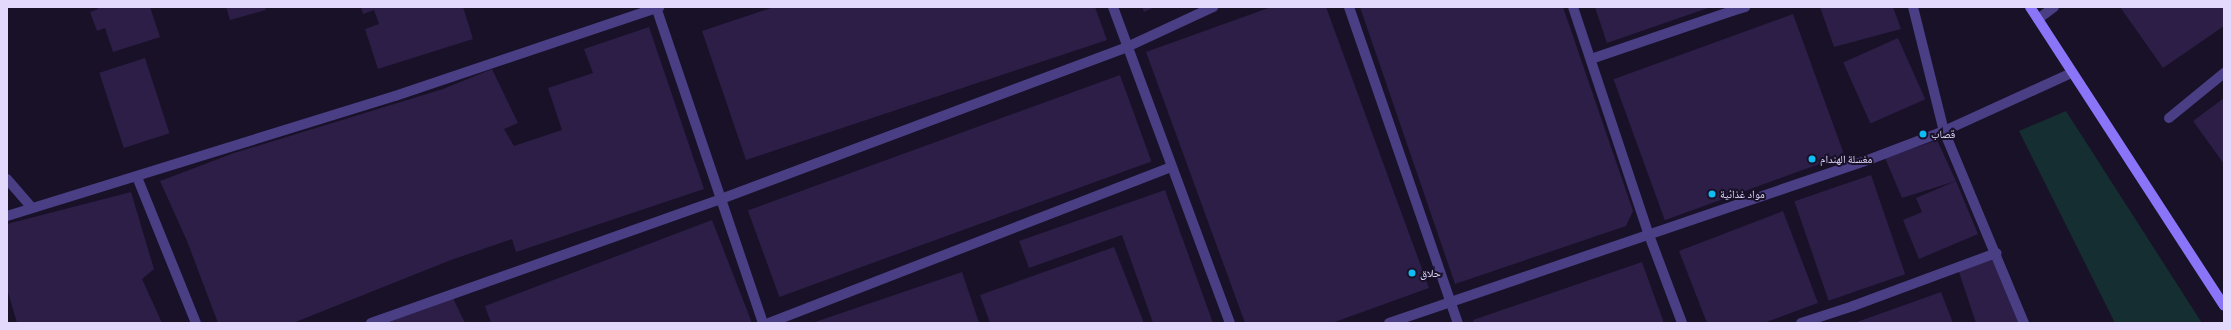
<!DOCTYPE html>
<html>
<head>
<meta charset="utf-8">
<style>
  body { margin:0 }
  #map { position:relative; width:2231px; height:330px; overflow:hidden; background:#181127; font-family:Barlow,"Noto Naskh Arabic",sans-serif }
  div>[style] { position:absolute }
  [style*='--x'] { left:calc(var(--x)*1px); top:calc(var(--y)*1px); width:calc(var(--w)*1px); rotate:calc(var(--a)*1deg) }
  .green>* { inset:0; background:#142e31 }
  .building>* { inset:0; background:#2c1e47; transform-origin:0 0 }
  .lane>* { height:10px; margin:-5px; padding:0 5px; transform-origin:5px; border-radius:5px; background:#4a3e84 }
  .street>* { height:10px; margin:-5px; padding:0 5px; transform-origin:5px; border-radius:5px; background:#4a3e84 }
  .secondary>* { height:10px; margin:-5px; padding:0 5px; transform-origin:5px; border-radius:5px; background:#8a75f9 }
  .dots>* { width:11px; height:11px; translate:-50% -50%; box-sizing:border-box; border:2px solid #181127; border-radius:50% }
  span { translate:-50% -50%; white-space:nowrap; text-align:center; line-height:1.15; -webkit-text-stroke:4px #181127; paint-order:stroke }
  .poi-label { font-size:11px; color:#e2d9fd }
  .left { translate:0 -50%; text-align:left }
  .frame { position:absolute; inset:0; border:8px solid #e2d9fd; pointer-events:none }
</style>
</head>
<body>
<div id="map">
  <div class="green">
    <div style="clip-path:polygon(2066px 111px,2202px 323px,2115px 323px,2019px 131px)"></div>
  </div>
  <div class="building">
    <div style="clip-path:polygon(97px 7px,150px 7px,160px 37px,113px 52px,105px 28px,97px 31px,90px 12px,98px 9px)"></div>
    <div style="clip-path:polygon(226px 7px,265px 7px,266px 10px,230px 20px)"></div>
    <div style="clip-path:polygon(361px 7px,463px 7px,473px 39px,378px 69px,365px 29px,379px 24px,374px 10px,363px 14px)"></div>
    <div style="clip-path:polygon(774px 7px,1095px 7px,1107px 40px,746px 160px,702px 31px)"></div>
    <div style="clip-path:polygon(1142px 7px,1155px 7px,1144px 12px)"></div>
    <div style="clip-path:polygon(1271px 7px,1326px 7px,1429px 288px,1332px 323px,1245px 323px,1146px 52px)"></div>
    <div style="clip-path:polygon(1360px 7px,1563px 7px,1633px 211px,1626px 226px,1455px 284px)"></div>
    <div style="clip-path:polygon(1595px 7px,1711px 7px,1607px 43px)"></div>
    <div style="clip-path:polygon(1820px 7px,1893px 7px,1901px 29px,1834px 47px)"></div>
    <div style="clip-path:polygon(2120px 7px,2224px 7px,2224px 26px,2163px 68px)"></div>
    <div style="left:1793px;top:14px;width:150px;height:191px;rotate:70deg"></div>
    <div style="clip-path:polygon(649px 27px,704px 189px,516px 252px,512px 239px,451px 260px,293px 323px,218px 323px,187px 241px,160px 181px,234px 153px,443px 89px,492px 69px,518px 123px,504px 129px,514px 146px,562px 130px,548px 88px,593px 73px,584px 49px)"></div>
    <div style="left:1898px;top:38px;width:67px;height:60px;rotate:66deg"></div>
    <div style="left:145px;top:58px;width:79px;height:48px;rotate:72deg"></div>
    <div style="left:1120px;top:75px;width:92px;height:396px;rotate:70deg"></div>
    <div style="clip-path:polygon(2224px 98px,2224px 164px,2193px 121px)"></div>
    <div style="clip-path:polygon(1937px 140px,1956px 181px,1902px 198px,1885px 158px)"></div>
    <div style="left:1871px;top:175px;width:105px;height:81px;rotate:71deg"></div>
    <div style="clip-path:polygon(1956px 181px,1978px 234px,1919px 259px,1903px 220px,1922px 212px,1916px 198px)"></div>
    <div style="clip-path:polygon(1165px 190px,1213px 323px,1153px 323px,1122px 235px,1029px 268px,1019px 241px)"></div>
    <div style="clip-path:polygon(131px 192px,154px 269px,142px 279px,162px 323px,17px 323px,7px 289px,7px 224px)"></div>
    <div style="clip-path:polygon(1783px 211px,1818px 303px,1764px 323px,1707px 323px,1679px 251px)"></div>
    <div style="clip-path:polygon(712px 220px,752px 323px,491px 323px,485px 306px)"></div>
    <div style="clip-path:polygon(1114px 247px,1144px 323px,990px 323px,980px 295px)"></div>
    <div style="clip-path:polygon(1992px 259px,2020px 323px,1976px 323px,1958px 269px)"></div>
    <div style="clip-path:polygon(1642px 262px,1664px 323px,1474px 323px,1473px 320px)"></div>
    <div style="clip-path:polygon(962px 272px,979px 323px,812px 323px)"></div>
    <div style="clip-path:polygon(1941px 292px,1953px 323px,1854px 323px)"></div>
    <div style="clip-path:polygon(452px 296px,465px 323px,384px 323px)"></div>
  </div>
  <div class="lane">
    <div style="--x:2169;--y:118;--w:71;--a:-39.3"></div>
  </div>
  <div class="street">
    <div style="--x:656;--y:7;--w:334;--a:71.3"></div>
    <div style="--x:1113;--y:7;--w:337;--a:69.7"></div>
    <div style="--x:1349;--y:7;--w:334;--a:71"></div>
    <div style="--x:1573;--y:7;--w:240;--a:71.6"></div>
    <div style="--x:1649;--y:235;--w:94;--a:69.4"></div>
    <div style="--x:1731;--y:7;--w:4;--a:76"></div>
    <div style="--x:1732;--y:11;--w:14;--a:-17"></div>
    <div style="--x:1913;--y:7;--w:128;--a:76"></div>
    <div style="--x:1944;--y:131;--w:208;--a:67.4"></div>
    <div style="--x:2038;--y:19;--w:20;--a:-37"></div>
    <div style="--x:1591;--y:59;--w:149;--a:-18.8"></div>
    <div style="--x:137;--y:177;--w:157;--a:68"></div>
    <div style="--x:7;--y:179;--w:38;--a:49"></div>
    <div style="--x:7;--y:216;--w:406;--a:-17.2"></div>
    <div style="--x:395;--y:96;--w:279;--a:-18.6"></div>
    <div style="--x:371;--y:323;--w:371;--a:-19.5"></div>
    <div style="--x:721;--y:199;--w:434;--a:-20.5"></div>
    <div style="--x:1127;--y:47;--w:95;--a:-24.9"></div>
    <div style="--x:769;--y:323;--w:431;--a:-21.2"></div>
    <div style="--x:1389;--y:323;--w:506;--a:-18.79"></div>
    <div style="--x:1868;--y:160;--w:81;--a:-20.9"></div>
    <div style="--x:1944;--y:131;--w:140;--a:-24.5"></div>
    <div style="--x:1801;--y:323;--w:55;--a:-18.1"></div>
    <div style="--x:1853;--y:306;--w:153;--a:-20.3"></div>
  </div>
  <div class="secondary">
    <div style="--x:2030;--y:7;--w:356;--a:57"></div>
  </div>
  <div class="dots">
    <div style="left:1923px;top:134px;background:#0ebdf4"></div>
    <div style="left:1812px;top:159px;background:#0ebdf4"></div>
    <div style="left:1712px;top:194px;background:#0ebdf4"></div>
    <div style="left:1412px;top:273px;background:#0ebdf4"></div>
  </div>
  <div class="poi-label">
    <span class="left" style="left:1931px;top:134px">قصاب</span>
    <span class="left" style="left:1820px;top:159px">مغسلة الهندام</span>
    <span class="left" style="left:1720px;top:194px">مواد غذائية</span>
    <span class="left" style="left:1420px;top:273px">حلاق</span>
  </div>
  <div class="frame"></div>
</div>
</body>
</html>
